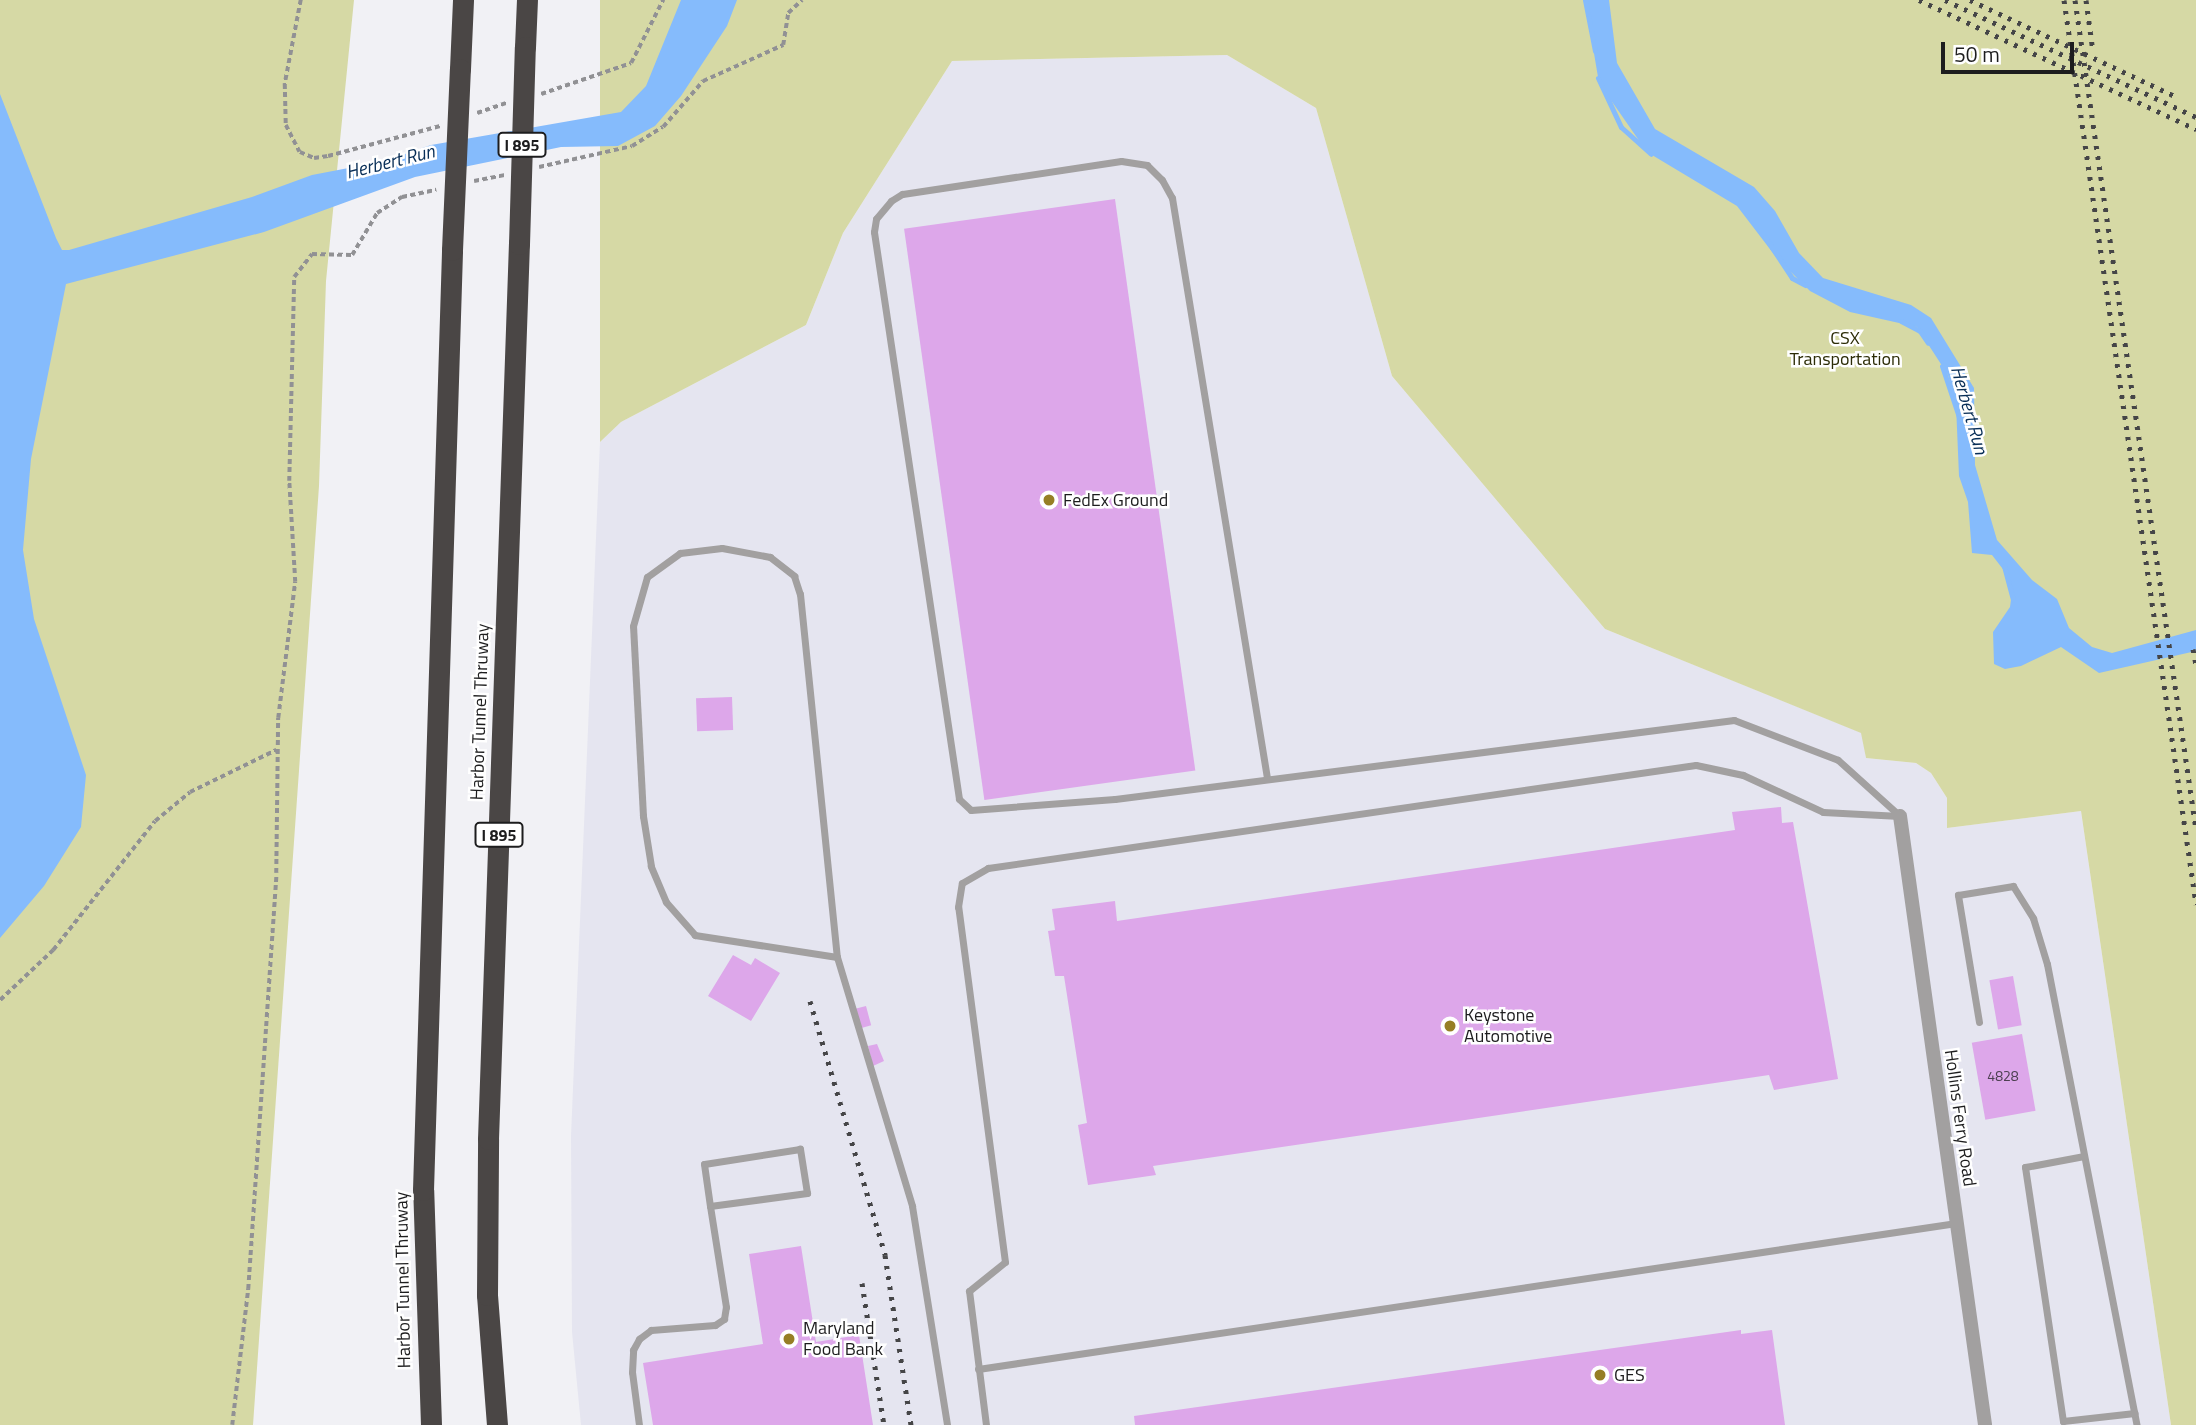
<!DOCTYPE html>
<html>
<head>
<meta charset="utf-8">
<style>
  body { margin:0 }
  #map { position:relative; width:2196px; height:1425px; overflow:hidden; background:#f1f1f5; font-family:"Titillium Web",sans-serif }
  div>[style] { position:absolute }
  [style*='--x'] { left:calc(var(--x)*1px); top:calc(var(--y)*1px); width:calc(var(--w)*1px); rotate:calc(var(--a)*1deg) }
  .built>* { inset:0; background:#e5e5f0 }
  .green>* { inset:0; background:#d6d9a5 }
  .water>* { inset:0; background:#85bbfc }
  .stream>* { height:5px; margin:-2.5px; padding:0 2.5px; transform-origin:2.5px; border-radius:2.5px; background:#85bbfc }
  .building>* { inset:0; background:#dda7ea; transform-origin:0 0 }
  .path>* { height:3.5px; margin-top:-1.75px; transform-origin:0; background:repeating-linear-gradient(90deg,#919194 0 5px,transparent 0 8.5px) }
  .service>* { height:7px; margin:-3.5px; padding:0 3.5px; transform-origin:3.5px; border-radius:3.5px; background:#a2a0a0 }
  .minor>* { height:14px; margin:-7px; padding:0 7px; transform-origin:7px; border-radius:7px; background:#a2a0a0 }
  .motorway>* { height:21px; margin:-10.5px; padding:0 10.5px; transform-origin:10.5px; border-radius:10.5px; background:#4a4645 }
  .rail>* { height:5px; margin-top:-2.5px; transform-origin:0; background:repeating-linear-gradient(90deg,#454547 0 3.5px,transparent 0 10.5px) }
  .motorway-bridge>* { height:21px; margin:-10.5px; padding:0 10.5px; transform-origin:10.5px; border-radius:10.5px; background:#4a4645 }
  .dots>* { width:19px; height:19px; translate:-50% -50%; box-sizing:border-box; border:4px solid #fff; border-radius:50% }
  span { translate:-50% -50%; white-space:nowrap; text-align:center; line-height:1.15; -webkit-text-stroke:5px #fff; paint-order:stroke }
  .number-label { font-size:14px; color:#4d4051 }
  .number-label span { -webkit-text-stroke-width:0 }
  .shield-label span { padding:2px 5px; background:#fff; border:2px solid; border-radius:5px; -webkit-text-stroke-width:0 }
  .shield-label { font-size:16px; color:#1d1d1e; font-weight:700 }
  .park-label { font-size:18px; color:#2c2c06 }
  .poi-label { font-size:18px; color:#1d1d1e }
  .left { translate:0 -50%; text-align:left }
  .street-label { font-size:18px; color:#1d1d1e }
  .water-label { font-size:19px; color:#082e57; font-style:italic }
  .scale { position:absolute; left:1941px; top:42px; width:133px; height:32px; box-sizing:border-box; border:4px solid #1d1d1e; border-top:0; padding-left:9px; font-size:21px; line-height:24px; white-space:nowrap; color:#1d1d1e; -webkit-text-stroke:5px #fff; paint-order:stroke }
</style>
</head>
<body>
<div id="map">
  <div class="built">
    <div style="clip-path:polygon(1227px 55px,1316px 108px,1392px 376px,1605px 629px,1862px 733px,1866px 758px,1916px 763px,1931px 773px,1947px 798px,1947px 828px,2081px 811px,2171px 1425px,581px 1425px,572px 1332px,571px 1136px,600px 442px,621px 422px,806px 325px,843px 233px,952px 61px)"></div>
  </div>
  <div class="green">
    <div style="clip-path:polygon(0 0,354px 0,326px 281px,319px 486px,253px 1425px,0 1425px)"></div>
    <div style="clip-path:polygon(600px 0,2196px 0,2196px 1425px,2171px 1425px,2081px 811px,1947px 828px,1947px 798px,1931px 773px,1916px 763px,1866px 758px,1861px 733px,1605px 629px,1392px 376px,1316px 108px,1227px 55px,952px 61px,843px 233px,806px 325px,621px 422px,600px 442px)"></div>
  </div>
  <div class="water">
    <div style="clip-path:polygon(681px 0,737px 0,727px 26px,681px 96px,655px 126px,618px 146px,561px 147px,415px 177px,264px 232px,66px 284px,31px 459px,23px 550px,34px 619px,86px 775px,81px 827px,44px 886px,0 938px,0 94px,56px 238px,62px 250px,69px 250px,252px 197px,312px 175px,385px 161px,431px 145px,621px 112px,646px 86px)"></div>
    <div style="clip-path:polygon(1585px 0,1609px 0,1617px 63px,1655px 129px,1754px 187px,1775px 211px,1799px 253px,1823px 278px,1911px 305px,1931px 318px,1974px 388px,1975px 465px,1997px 540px,2032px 580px,2057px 599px,2069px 628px,2092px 647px,2112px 653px,2196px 630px,2196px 651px,2099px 673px,2061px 647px,2021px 666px,2005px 669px,1994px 664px,1993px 632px,2010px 607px,2012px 592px,2009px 577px,1992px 555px,1972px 553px,1968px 502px,1959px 476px,1956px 405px,1948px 375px,1917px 327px,1850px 312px,1810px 291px,1776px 257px,1737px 206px,1647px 152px,1599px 83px)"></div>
  </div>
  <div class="stream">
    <div style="--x:1585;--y:0;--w:52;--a:78.9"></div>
    <div style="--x:1598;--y:78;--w:54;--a:64.9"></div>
    <div style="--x:1621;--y:127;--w:40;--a:42"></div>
    <div style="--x:1765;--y:237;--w:49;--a:56.6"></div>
    <div style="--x:1792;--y:278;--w:15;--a:28"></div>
    <div style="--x:1901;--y:321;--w:21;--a:28"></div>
    <div style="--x:1920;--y:331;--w:14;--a:56"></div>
    <div style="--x:1942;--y:366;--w:54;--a:71.6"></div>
    <div style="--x:2004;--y:566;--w:35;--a:75"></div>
  </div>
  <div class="building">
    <div style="left:1115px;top:199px;width:577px;height:213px;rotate:82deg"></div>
    <div style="left:732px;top:697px;width:33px;height:36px;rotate:88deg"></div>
    <div style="clip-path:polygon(1781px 807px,1782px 823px,1793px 822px,1838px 1079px,1774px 1090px,1769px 1075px,1153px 1166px,1156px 1175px,1088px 1185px,1078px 1125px,1087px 1123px,1064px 976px,1055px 976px,1048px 931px,1055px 930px,1052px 909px,1115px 901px,1117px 921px,1735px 830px,1732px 812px)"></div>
    <div style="clip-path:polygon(733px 955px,751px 965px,755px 958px,780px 973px,751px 1021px,708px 996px)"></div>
    <div style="left:2013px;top:976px;width:50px;height:24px;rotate:80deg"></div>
    <div style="left:866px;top:1006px;width:20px;height:11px;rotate:75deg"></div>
    <div style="left:2022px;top:1034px;width:78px;height:51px;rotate:80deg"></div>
    <div style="clip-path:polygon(877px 1044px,884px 1061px,873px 1066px,868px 1046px)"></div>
    <div style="clip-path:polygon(801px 1246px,816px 1342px,859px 1335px,873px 1425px,653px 1425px,643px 1363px,763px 1344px,749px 1254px)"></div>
    <div style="clip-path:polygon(1741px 1330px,1741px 1334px,1772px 1330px,1785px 1425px,1135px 1425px,1134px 1416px)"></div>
  </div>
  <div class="path">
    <div style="--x:301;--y:0;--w:86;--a:100.8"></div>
    <div style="--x:285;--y:84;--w:41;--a:88.6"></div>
    <div style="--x:286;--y:125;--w:30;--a:63"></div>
    <div style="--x:300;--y:152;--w:15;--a:23"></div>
    <div style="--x:314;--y:158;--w:14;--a:-8"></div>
    <div style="--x:328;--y:156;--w:116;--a:-15"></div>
    <div style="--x:541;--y:94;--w:95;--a:-19"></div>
    <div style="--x:631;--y:63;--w:71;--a:-63.1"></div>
    <div style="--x:477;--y:113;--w:31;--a:-19"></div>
    <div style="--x:539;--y:167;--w:95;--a:-12.7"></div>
    <div style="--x:632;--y:146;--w:36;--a:-32"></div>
    <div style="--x:663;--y:127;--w:61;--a:-49"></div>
    <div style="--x:703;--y:81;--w:88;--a:-24.2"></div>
    <div style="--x:783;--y:45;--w:32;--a:-81"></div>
    <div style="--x:788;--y:13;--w:19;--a:-43"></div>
    <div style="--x:474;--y:181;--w:32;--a:-11"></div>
    <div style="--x:0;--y:1000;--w:73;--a:-43.3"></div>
    <div style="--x:53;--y:950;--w:164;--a:-51.7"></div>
    <div style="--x:155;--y:821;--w:45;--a:-39.6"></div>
    <div style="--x:190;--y:792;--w:96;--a:-26"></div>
    <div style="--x:232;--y:1425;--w:137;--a:-83.3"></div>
    <div style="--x:248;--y:1289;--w:417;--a:-86.1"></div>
    <div style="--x:276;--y:873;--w:155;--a:-89.3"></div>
    <div style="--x:278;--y:718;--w:137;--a:-82.9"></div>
    <div style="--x:295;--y:582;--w:101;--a:-93.4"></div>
    <div style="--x:289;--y:481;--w:204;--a:-88.6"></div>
    <div style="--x:294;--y:277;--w:29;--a:-52"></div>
    <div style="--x:312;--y:254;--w:40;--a:1.4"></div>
    <div style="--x:352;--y:255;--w:49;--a:-59.2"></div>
    <div style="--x:377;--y:213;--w:30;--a:-33"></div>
    <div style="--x:402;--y:197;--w:35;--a:-12"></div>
  </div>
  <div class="service">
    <div style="--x:1267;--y:778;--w:588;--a:-99.3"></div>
    <div style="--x:1172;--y:198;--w:21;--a:-119"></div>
    <div style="--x:1162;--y:180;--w:21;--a:-135"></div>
    <div style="--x:1147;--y:165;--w:26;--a:-171"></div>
    <div style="--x:1121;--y:161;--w:221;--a:171.4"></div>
    <div style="--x:902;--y:194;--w:13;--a:148"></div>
    <div style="--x:891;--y:201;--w:23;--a:130"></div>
    <div style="--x:876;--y:219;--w:13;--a:99"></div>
    <div style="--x:874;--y:232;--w:573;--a:81.47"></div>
    <div style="--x:959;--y:799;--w:16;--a:43"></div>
    <div style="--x:971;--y:810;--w:144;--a:-4.4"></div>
    <div style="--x:1115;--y:799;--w:624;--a:-7.27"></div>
    <div style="--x:1734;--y:720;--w:111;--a:21"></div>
    <div style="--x:1838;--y:760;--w:84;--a:42.1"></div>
    <div style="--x:837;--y:957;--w:144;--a:-171.2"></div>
    <div style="--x:695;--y:935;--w:44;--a:-131.3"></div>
    <div style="--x:666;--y:902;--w:39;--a:-113"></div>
    <div style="--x:651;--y:866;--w:51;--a:-99.1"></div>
    <div style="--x:643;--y:816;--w:190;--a:-93"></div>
    <div style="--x:633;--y:626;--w:51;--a:-74.1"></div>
    <div style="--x:647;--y:577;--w:41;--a:-36"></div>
    <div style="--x:680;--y:553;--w:42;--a:-6.8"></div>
    <div style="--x:722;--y:548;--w:49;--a:10.6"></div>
    <div style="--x:770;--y:557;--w:31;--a:38"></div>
    <div style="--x:794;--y:576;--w:19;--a:72"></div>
    <div style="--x:800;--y:594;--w:365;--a:84.2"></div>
    <div style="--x:837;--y:957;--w:260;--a:73.2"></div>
    <div style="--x:912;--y:1206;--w:222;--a:80.9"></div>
    <div style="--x:1979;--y:1022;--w:129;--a:-99.4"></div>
    <div style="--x:1958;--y:895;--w:56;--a:-9.3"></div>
    <div style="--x:2013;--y:886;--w:38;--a:58"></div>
    <div style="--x:2033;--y:918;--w:48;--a:73.1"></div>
    <div style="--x:2047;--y:964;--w:470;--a:79"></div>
    <div style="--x:2084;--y:1156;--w:60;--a:169.4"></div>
    <div style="--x:2025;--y:1167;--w:257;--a:81.5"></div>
    <div style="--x:2063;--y:1421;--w:72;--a:-6.3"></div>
    <div style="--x:978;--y:1369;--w:989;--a:-8.49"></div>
    <div style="--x:639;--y:1425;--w:53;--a:-97.5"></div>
    <div style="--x:632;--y:1372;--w:22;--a:-87"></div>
    <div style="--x:633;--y:1350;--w:13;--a:-61"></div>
    <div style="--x:639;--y:1339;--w:15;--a:-37"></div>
    <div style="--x:651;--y:1330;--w:64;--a:-4.5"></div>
    <div style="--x:715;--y:1325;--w:11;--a:-34"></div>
    <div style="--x:724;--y:1319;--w:12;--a:-81"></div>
    <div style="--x:726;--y:1307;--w:102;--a:-99"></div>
    <div style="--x:710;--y:1206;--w:98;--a:-7.6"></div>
    <div style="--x:807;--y:1193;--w:45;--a:-99"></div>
    <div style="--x:800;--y:1149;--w:97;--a:171.1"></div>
    <div style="--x:704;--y:1164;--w:42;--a:81.9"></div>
    <div style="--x:986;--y:1425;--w:135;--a:-97.2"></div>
    <div style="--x:969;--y:1291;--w:46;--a:-38.9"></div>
    <div style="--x:1005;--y:1262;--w:358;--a:-97.5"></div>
    <div style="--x:958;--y:907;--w:24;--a:-81"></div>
    <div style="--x:962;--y:883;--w:30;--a:-30"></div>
    <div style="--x:988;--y:868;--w:715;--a:-8.28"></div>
    <div style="--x:1696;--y:765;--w:48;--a:12"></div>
    <div style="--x:1743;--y:775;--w:88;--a:24.8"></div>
    <div style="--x:1823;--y:812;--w:77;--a:3"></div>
  </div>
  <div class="minor">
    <div style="--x:1900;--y:816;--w:615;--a:82.05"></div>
  </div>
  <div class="motorway">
    <div style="--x:525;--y:47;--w:47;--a:-87.6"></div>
    <div style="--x:460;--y:69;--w:69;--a:-87.5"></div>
    <div style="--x:431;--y:1425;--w:235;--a:-91.9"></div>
    <div style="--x:423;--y:1190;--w:940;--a:-88.23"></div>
    <div style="--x:497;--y:1425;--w:130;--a:-94.4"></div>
    <div style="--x:487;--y:1295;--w:156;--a:-89.6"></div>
    <div style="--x:488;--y:1139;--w:896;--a:-88.02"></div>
  </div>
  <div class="rail">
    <div style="--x:1919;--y:0;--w:306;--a:25"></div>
    <div style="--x:1945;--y:0;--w:277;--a:25"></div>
    <div style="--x:1970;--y:0;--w:229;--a:25.1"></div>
    <div style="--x:2064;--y:0;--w:914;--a:81.69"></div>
    <div style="--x:2075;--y:0;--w:838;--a:81.7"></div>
    <div style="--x:2086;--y:0;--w:52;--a:82.3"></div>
    <div style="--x:2193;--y:649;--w:16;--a:79"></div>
    <div style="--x:810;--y:1001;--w:265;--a:73.5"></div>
    <div style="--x:885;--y:1255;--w:172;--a:81.3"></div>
    <div style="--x:862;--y:1283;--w:144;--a:81.2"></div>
  </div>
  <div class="motorway-bridge">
    <div style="--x:519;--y:244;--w:197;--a:-88.3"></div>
    <div style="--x:452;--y:250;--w:181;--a:-87.5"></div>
  </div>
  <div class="dots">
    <div style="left:1049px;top:500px;background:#967e25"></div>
    <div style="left:1450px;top:1026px;background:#967e25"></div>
    <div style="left:789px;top:1339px;background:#967e25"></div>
    <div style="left:1600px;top:1375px;background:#967e25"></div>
  </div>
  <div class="number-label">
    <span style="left:2003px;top:1076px">4828</span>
  </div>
  <div class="shield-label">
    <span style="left:522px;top:145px">I 895</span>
    <span style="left:499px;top:835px">I 895</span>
  </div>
  <div class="park-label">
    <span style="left:1845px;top:349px">CSX<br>Transportation</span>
  </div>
  <div class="poi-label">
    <span class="left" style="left:1063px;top:500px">FedEx Ground</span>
    <span class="left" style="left:1464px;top:1026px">Keystone<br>Automotive</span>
    <span class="left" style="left:803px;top:1339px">Maryland<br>Food Bank</span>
    <span class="left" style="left:1614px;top:1375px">GES</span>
  </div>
  <div class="street-label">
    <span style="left:480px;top:712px;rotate:-88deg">Harbor Tunnel Thruway</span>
    <span style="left:1960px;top:1118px;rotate:82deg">Hollins Ferry Road</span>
    <span style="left:403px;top:1280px;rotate:-91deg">Harbor Tunnel Thruway</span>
  </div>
  <div class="water-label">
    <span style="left:390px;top:161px;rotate:-14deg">Herbert Run</span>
    <span style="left:1970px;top:410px;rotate:74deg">Herbert Run</span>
  </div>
  <div class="scale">50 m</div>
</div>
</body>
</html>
